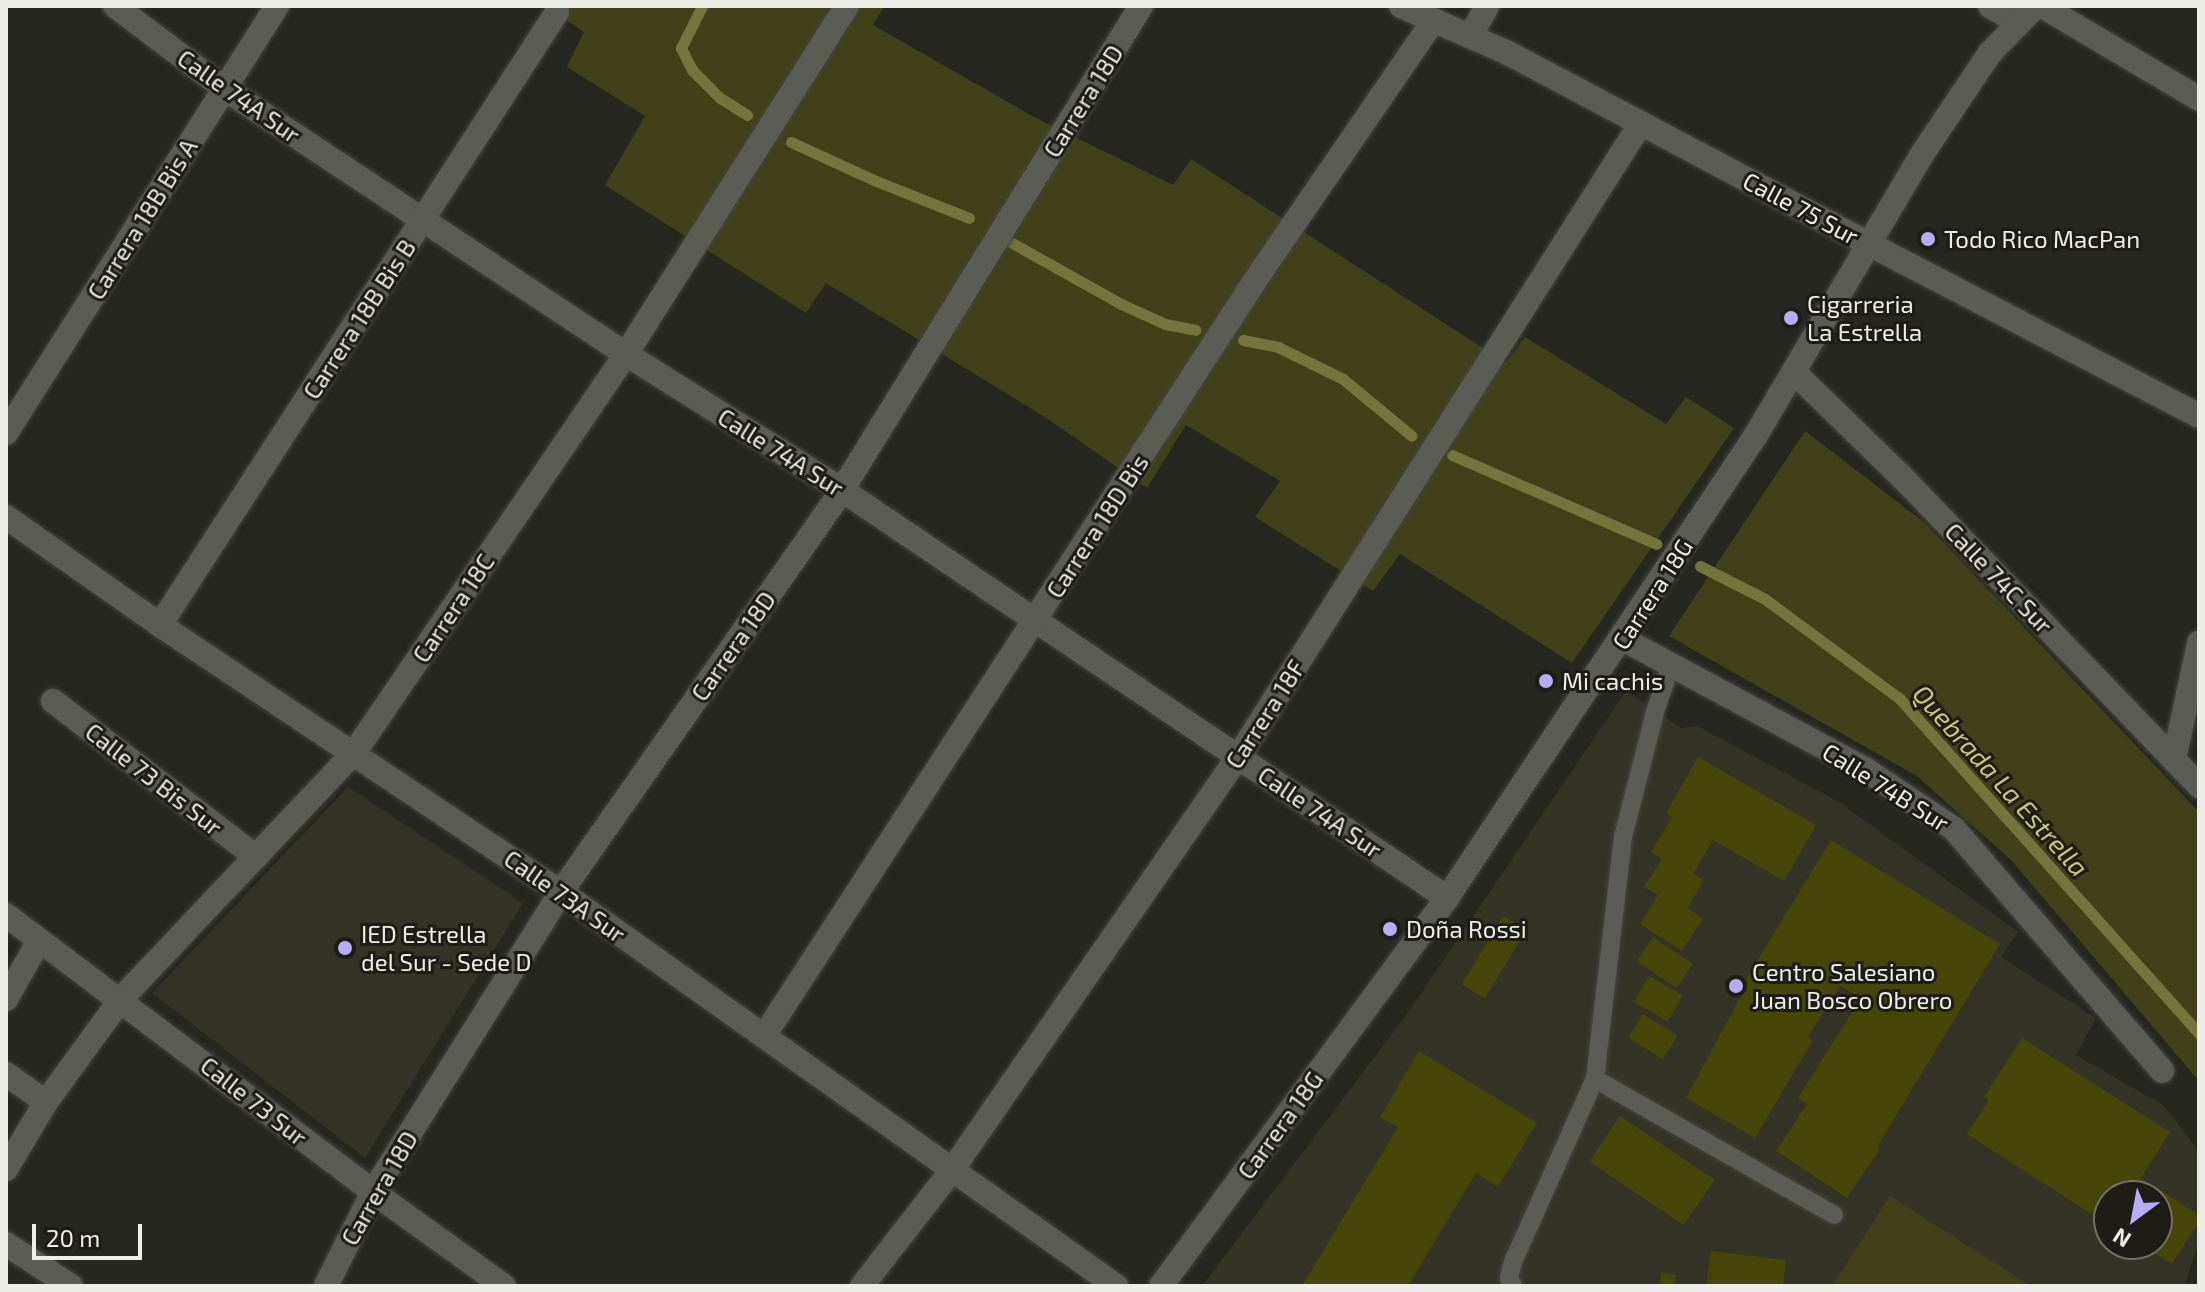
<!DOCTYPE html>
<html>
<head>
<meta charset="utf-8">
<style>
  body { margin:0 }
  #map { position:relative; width:2205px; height:1292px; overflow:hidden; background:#26271f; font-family:"Exo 2",sans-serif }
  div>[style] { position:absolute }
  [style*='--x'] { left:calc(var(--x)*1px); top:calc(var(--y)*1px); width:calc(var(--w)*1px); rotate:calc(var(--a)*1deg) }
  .built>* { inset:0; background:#333326 }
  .green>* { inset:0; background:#404119 }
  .stream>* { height:11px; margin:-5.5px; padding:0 5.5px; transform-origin:5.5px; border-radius:5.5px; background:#74743d }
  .building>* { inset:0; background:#464609; transform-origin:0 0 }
  .roads { filter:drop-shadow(0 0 2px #45453f) drop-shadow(0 0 2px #45453f) }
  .service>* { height:18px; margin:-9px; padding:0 9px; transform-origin:9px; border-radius:9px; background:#5b5c54 }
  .minor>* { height:24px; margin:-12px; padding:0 12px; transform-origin:12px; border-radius:12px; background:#5b5c54 }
  .tertiary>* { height:24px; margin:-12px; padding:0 12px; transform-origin:12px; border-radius:12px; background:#5b5c54 }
  .dots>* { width:22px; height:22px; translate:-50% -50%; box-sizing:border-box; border:4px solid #1d1d16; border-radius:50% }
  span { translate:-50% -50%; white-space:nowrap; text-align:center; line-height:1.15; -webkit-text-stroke:6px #1d1d16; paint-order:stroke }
  .street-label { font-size:24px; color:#eeeee9 }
  .poi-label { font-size:24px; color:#eeeee9 }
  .left { translate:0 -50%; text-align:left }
  .water-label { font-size:26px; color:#c9cb76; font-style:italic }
  .frame { position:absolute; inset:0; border:8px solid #eeeee9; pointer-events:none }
  .north { position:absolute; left:2093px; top:1180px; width:80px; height:80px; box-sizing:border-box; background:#1d1d16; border:2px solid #71716a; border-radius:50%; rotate:212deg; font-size:22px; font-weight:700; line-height:32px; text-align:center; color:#eeeee9 }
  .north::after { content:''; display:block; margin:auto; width:28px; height:36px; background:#b6acf8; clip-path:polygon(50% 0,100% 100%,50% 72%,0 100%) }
  .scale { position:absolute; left:32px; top:1224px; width:110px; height:36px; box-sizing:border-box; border:4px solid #eeeee9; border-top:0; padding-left:10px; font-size:24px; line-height:28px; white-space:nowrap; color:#eeeee9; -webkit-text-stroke:6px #1d1d16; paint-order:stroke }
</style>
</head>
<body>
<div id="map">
  <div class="built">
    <div style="clip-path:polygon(evenodd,1626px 691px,1681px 728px,1697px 726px,1839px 802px,2018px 932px,2001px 957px,2096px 1018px,2076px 1055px,2163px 1105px,2199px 1151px,2199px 1241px,2184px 1286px,1202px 1286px,1407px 1014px,1626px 691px,2109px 1196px,2157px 1196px,2157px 1244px,2109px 1244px,2109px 1196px)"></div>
    <div style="clip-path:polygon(348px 787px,523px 903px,365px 1158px,152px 993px)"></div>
  </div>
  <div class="green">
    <div style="clip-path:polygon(546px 6px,884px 6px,873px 25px,1034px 117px,1173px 185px,1191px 159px,1506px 363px,1525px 337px,1666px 424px,1686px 397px,1734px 428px,1572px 663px,1400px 554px,1373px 591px,1255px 517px,1280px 481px,1186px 425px,1147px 488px,1045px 417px,826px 283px,806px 313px,605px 185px,645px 116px,567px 67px,584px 32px)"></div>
    <div style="clip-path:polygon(1805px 431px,1925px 523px,2199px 812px,2199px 1081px,2012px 861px,1917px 776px,1669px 636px)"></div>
    <div style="clip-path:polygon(1890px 1196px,2031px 1286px,1832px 1286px)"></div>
  </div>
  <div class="stream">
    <div style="--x:702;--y:6;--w:47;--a:116.6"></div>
    <div style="--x:681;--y:48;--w:25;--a:63"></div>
    <div style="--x:692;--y:70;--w:40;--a:45"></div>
    <div style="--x:720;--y:98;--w:32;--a:32"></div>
    <div style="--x:791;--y:142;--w:94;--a:24.6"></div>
    <div style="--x:876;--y:181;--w:100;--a:21.7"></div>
    <div style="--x:1012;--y:243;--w:125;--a:29.2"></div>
    <div style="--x:1121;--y:304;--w:48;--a:24.4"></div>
    <div style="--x:1165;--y:324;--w:31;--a:11"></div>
    <div style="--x:1243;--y:340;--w:36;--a:11"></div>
    <div style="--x:1278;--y:347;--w:72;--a:26.2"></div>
    <div style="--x:1343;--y:379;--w:89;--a:39.6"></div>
    <div style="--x:1452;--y:455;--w:223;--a:23.5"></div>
    <div style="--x:1700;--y:566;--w:73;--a:26.9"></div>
    <div style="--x:1765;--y:599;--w:168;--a:36.5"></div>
    <div style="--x:1900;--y:699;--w:449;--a:48.2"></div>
  </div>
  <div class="building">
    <div style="clip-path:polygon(1698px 757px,1816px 825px,1784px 881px,1713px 840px,1693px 874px,1704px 880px,1688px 908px,1703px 919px,1682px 951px,1640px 924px,1658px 895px,1644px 887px,1662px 859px,1651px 852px,1672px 817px,1666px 813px)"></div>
    <div style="clip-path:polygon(1831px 840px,2000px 944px,1877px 1147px,1880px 1149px,1847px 1198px,1776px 1151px,1807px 1104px,1798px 1098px,1861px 998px,1840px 986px,1808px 1037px,1813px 1040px,1755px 1138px,1686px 1098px,1741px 996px,1737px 994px)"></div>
    <div style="left:1503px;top:916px;width:27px;height:80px;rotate:31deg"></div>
    <div style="left:1653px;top:937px;width:48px;height:29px;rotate:34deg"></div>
    <div style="left:1649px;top:976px;width:39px;height:30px;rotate:30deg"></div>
    <div style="left:1643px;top:1014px;width:41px;height:28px;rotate:32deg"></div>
    <div style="clip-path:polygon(2022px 1038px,2170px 1132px,2141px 1178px,2199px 1215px,2199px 1222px,2172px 1264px,2140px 1244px,2157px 1244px,2157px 1196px,2109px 1196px,2109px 1225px,1967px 1134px,1989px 1100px,1984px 1097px)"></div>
    <div style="clip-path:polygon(1419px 1051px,1537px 1123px,1498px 1187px,1476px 1173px,1408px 1286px,1302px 1286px,1398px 1127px,1380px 1117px)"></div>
    <div style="left:1620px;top:1116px;width:114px;height:55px;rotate:34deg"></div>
    <div style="clip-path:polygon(1711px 1251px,1786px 1260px,1783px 1286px,1706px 1286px)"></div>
    <div style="clip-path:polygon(1661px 1272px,1676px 1275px,1674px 1286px,1659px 1286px)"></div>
  </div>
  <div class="roads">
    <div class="service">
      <div style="--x:1595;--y:1079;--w:275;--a:29.6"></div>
      <div style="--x:1513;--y:1286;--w:9;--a:-117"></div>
      <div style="--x:1509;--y:1278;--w:16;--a:-76"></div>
      <div style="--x:1513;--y:1262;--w:201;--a:-65.9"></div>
      <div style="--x:1595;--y:1079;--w:244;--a:-83.4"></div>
      <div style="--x:1623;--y:837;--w:129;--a:-75.6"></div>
      <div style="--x:1655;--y:712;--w:50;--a:-71.2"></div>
    </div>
    <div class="minor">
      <div style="--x:115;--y:6;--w:138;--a:37"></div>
      <div style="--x:225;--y:89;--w:481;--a:33.5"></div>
      <div style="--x:626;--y:354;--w:255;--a:32.2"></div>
      <div style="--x:842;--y:490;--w:730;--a:33.99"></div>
      <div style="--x:1990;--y:6;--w:34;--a:30"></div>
      <div style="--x:2042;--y:6;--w:182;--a:30.6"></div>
      <div style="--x:1470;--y:36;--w:34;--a:-60"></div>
      <div style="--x:1867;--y:243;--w:374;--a:27.5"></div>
      <div style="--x:1795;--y:373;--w:148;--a:44.2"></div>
      <div style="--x:1901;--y:476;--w:430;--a:46.1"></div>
      <div style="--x:6;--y:517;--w:188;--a:35"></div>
      <div style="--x:160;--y:625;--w:482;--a:33.7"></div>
      <div style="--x:561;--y:892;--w:681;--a:35.37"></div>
      <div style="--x:160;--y:625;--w:730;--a:-57.07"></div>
      <div style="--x:1623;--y:639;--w:276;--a:28.3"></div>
      <div style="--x:1866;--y:770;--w:106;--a:33.8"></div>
      <div style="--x:1954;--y:829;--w:319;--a:49.3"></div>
      <div style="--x:53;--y:701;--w:256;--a:37.5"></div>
      <div style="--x:2174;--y:759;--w:119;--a:-77.8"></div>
      <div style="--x:6;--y:999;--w:67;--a:-60.4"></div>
      <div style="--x:764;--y:1036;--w:910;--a:-56.97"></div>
      <div style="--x:1260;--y:273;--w:307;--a:-55.5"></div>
      <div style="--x:6;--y:1074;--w:49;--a:35"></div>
      <div style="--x:6;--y:1169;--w:78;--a:-59.2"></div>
      <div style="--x:46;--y:1102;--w:127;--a:-53.9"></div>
      <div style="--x:121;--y:999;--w:339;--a:-46.6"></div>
      <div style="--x:354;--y:753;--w:483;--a:-55.7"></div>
      <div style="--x:626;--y:354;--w:412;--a:-57.6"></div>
      <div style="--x:6;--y:1244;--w:77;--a:32.9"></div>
      <div style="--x:326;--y:1286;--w:105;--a:-63.4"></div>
      <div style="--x:373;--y:1192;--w:354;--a:-57.9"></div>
      <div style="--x:561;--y:892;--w:490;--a:-55"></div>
      <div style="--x:842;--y:490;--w:569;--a:-58.29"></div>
      <div style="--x:862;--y:1286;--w:147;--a:-52.2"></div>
      <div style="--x:952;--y:1170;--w:502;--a:-55.3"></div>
      <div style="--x:1238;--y:757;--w:751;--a:-57.56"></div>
    </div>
    <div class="tertiary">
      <div style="--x:1401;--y:6;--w:117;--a:23.7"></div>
      <div style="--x:1508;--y:53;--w:406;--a:27.9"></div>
      <div style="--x:6;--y:433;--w:506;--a:-57.6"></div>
      <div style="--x:6;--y:915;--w:460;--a:37"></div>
      <div style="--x:373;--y:1192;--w:161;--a:35.7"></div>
      <div style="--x:1161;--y:1286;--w:482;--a:-53.6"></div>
      <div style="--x:1447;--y:898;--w:557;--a:-56.28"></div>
      <div style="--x:1756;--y:435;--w:328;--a:-59.4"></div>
      <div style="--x:1923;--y:153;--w:120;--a:-56.2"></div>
      <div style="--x:1990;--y:53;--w:66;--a:-45.6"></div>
    </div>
  </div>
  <div class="dots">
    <div style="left:1928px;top:239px;background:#b6acf8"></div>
    <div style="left:1791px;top:318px;background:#b6acf8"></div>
    <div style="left:1546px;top:681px;background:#b6acf8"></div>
    <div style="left:1390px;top:929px;background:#b6acf8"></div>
    <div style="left:345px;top:948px;background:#b6acf8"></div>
    <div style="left:1736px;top:986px;background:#b6acf8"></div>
  </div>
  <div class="street-label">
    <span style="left:239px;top:96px;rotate:35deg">Calle 74A Sur</span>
    <span style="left:1083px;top:101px;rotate:-58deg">Carrera 18D</span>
    <span style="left:1801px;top:208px;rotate:28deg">Calle 75 Sur</span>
    <span style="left:142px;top:219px;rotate:-58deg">Carrera 18B Bis A</span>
    <span style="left:359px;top:319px;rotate:-57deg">Carrera 18B Bis B</span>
    <span style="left:781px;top:452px;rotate:32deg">Calle 74A Sur</span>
    <span style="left:1097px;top:526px;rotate:-57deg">Carrera 18D Bis</span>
    <span style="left:1999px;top:578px;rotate:46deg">Calle 74C Sur</span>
    <span style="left:1652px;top:594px;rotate:-57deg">Carrera 18G</span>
    <span style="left:453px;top:608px;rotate:-56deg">Carrera 18C</span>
    <span style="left:733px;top:646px;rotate:-55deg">Carrera 18D</span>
    <span style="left:1265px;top:714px;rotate:-57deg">Carrera 18F</span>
    <span style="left:154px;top:779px;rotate:38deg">Calle 73 Bis Sur</span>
    <span style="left:1886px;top:787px;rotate:32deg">Calle 74B Sur</span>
    <span style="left:1320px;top:812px;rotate:34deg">Calle 74A Sur</span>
    <span style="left:565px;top:896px;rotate:35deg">Calle 73A Sur</span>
    <span style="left:254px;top:1101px;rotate:38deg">Calle 73 Sur</span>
    <span style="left:1280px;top:1125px;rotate:-54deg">Carrera 18G</span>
    <span style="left:379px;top:1188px;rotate:-60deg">Carrera 18D</span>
  </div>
  <div class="poi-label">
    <span class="left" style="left:1944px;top:239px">Todo Rico MacPan</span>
    <span class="left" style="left:1807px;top:318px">Cigarreria<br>La Estrella</span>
    <span class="left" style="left:1562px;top:681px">Mi cachis</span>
    <span class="left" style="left:1406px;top:929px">Doña Rossi</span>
    <span class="left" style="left:361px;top:948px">IED Estrella<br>del Sur - Sede D</span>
    <span class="left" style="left:1752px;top:986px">Centro Salesiano<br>Juan Bosco Obrero</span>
  </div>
  <div class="water-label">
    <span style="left:2001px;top:780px;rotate:48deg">Quebrada La Estrella</span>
  </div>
  <div class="frame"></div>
  <div class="north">N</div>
  <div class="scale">20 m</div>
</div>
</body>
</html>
